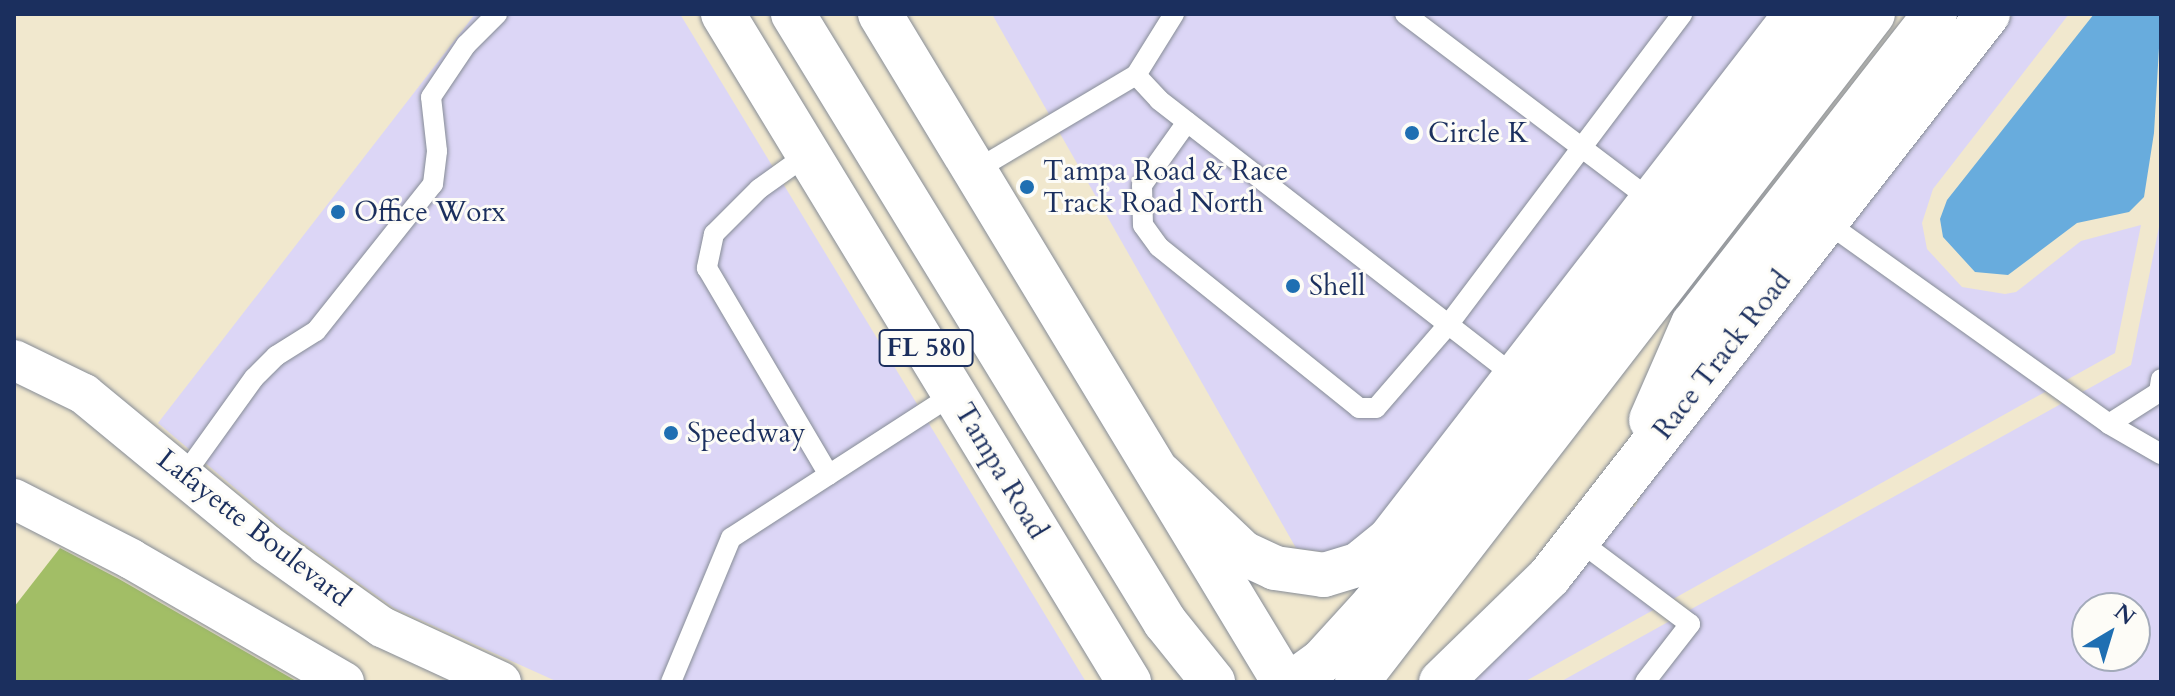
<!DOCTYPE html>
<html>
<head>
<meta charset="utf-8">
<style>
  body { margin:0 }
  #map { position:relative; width:2175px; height:696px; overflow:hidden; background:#f1e8ce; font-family:Cardo,serif }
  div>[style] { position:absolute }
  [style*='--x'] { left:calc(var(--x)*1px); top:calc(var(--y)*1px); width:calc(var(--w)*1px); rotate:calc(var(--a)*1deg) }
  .built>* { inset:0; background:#dcd6f6 }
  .green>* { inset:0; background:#a2be66 }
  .water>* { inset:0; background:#68acdd }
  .roads { filter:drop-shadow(0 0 2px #868c96) drop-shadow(0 0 2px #868c96) }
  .lane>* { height:20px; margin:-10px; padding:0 10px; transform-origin:10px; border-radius:10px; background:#fff }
  .street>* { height:40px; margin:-20px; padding:0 20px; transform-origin:20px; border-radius:20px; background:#fff }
  .secondary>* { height:44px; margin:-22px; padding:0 22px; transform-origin:22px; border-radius:22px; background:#fff }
  .primary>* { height:44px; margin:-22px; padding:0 22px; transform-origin:22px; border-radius:22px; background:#fff }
  .dots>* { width:22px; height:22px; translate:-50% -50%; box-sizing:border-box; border:4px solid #fdfcf7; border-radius:50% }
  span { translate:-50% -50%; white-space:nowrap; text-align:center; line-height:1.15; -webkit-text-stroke:6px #fdfcf7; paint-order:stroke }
  .shield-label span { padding:2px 6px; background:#fdfcf7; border:2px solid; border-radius:6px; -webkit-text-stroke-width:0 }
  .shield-label { font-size:26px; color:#1b2f5e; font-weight:700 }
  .poi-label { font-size:28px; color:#1b2f5e }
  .left { translate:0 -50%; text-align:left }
  .street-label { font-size:28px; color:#1b2f5e }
  .frame { position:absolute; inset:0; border:16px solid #1b2f5e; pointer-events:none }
  .north { position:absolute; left:2071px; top:592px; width:80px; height:80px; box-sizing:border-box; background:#fdfcf7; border:2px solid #a3aaba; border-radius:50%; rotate:38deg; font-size:22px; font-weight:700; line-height:32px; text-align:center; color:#1b2f5e }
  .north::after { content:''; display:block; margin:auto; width:28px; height:36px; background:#1f6fb2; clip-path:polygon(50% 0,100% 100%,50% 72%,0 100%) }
</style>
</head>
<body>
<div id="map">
  <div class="built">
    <div style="clip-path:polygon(475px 14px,680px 14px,1086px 682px,558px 682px,394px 608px,281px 527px,158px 423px)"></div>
    <div style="clip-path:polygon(992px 14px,1771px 14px,1375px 526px,1351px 545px,1325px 552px,1296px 548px)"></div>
    <div style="clip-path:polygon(2013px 14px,2069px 14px,1933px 189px,1922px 223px,1927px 249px,1962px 287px,2005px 294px,2016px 292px,2081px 241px,2141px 225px,2115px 353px,1524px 682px,1470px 682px,1563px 592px,1630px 506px,1635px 507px,1643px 490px)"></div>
    <div style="clip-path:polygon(evenodd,2161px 217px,2161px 682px,1560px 682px,2131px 365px,2161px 217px,2087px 608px,2135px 608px,2135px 656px,2087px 656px,2087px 608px)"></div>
  </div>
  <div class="green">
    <div style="clip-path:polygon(60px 548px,119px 579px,298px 682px,14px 682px,14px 607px)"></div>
  </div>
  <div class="water">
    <div style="clip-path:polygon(2094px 14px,2161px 14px,2154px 133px,2144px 197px,2129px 212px,2077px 223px,2008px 275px,1975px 272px,1943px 237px,1940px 219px,1947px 200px)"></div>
  </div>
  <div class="roads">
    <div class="lane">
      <div style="--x:1174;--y:14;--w:72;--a:121.9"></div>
      <div style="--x:1136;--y:75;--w:34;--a:47"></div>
      <div style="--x:1159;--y:100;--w:452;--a:37.8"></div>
      <div style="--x:1405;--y:14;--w:310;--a:37.1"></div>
      <div style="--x:1187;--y:122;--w:77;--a:125.5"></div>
      <div style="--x:1142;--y:185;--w:40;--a:88.6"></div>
      <div style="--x:1143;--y:225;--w:27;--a:54"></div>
      <div style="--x:1159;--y:247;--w:257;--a:38.8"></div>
      <div style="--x:1359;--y:408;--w:17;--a:0"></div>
      <div style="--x:1376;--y:408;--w:110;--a:-49.1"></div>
      <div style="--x:1448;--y:325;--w:389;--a:-53"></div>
      <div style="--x:808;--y:154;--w:60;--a:144.5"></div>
      <div style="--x:759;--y:189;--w:64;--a:135"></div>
      <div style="--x:714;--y:234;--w:35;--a:102"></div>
      <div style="--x:707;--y:268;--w:240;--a:59.5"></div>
      <div style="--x:976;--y:170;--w:186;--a:-30.7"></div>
      <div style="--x:1826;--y:222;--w:348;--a:35.5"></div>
      <div style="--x:2109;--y:424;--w:60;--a:30"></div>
      <div style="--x:2109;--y:424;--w:59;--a:-32.6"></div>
      <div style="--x:2159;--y:392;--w:13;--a:-81"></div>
      <div style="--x:185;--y:474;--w:118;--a:-54.3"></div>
      <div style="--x:254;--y:378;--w:31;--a:-45"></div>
      <div style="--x:276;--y:356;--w:47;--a:-32"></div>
      <div style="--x:316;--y:331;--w:188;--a:-51.5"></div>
      <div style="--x:433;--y:184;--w:33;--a:-83"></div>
      <div style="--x:437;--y:151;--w:54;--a:-96.3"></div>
      <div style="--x:431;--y:97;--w:63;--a:-56.1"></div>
      <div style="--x:466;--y:45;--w:44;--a:-45"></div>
      <div style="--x:1578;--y:540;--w:140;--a:36.9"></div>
      <div style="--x:1690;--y:624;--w:73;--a:127.8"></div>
      <div style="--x:671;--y:682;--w:156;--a:-67.4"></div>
      <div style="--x:731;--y:538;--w:265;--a:-32.9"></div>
    </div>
    <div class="street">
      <div style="--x:14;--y:360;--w:78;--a:25.9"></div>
      <div style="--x:84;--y:394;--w:237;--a:39.5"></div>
      <div style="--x:267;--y:545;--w:141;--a:35.5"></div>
      <div style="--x:382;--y:627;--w:131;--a:24.8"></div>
      <div style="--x:14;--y:499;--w:131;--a:27.1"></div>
      <div style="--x:131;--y:559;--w:246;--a:30"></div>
    </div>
    <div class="secondary">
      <div style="--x:793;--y:14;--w:713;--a:58.54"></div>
      <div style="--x:1165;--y:622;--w:77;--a:51.3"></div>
      <div style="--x:1651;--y:420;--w:105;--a:-66.4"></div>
      <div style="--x:1693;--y:324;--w:393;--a:-52"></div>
      <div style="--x:1293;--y:682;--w:34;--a:-36"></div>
      <div style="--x:1321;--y:662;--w:77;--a:-47.6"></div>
      <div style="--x:1373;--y:605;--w:750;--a:-51.98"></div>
      <div style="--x:1441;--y:682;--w:151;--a:-44.2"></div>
      <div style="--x:1549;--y:577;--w:714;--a:-52.05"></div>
    </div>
    <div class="primary">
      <div style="--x:723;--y:14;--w:782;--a:58.71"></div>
      <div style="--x:880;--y:14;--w:781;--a:58.83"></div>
      <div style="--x:1160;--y:474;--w:115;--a:43.6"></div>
      <div style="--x:1243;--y:553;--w:35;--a:25"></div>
      <div style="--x:1275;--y:568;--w:49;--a:8.1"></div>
      <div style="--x:1324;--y:575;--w:37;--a:-17"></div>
      <div style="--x:1359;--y:564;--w:38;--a:-39"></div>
      <div style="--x:1389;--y:540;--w:665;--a:-52.27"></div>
      <div style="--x:1357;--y:682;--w:844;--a:-52.32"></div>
    </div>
  </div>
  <div class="dots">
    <div style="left:1412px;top:133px;background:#1f6fb2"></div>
    <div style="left:1027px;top:187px;background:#1f6fb2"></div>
    <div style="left:338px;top:212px;background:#1f6fb2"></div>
    <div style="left:1293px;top:286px;background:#1f6fb2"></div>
    <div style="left:671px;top:433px;background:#1f6fb2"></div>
  </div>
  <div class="shield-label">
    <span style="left:926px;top:348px">FL 580</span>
  </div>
  <div class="poi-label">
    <span class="left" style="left:1428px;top:133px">Circle K</span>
    <span class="left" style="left:1043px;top:187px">Tampa Road &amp; Race<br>Track Road North</span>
    <span class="left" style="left:354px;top:212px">Office Worx</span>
    <span class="left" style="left:1309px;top:286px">Shell</span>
    <span class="left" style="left:687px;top:433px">Speedway</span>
  </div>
  <div class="street-label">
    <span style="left:1722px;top:355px;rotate:-52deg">Race Track Road</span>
    <span style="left:1001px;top:471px;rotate:59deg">Tampa Road</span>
    <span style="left:254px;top:528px;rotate:38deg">Lafayette Boulevard</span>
  </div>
  <div class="frame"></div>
  <div class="north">N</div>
</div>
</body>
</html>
